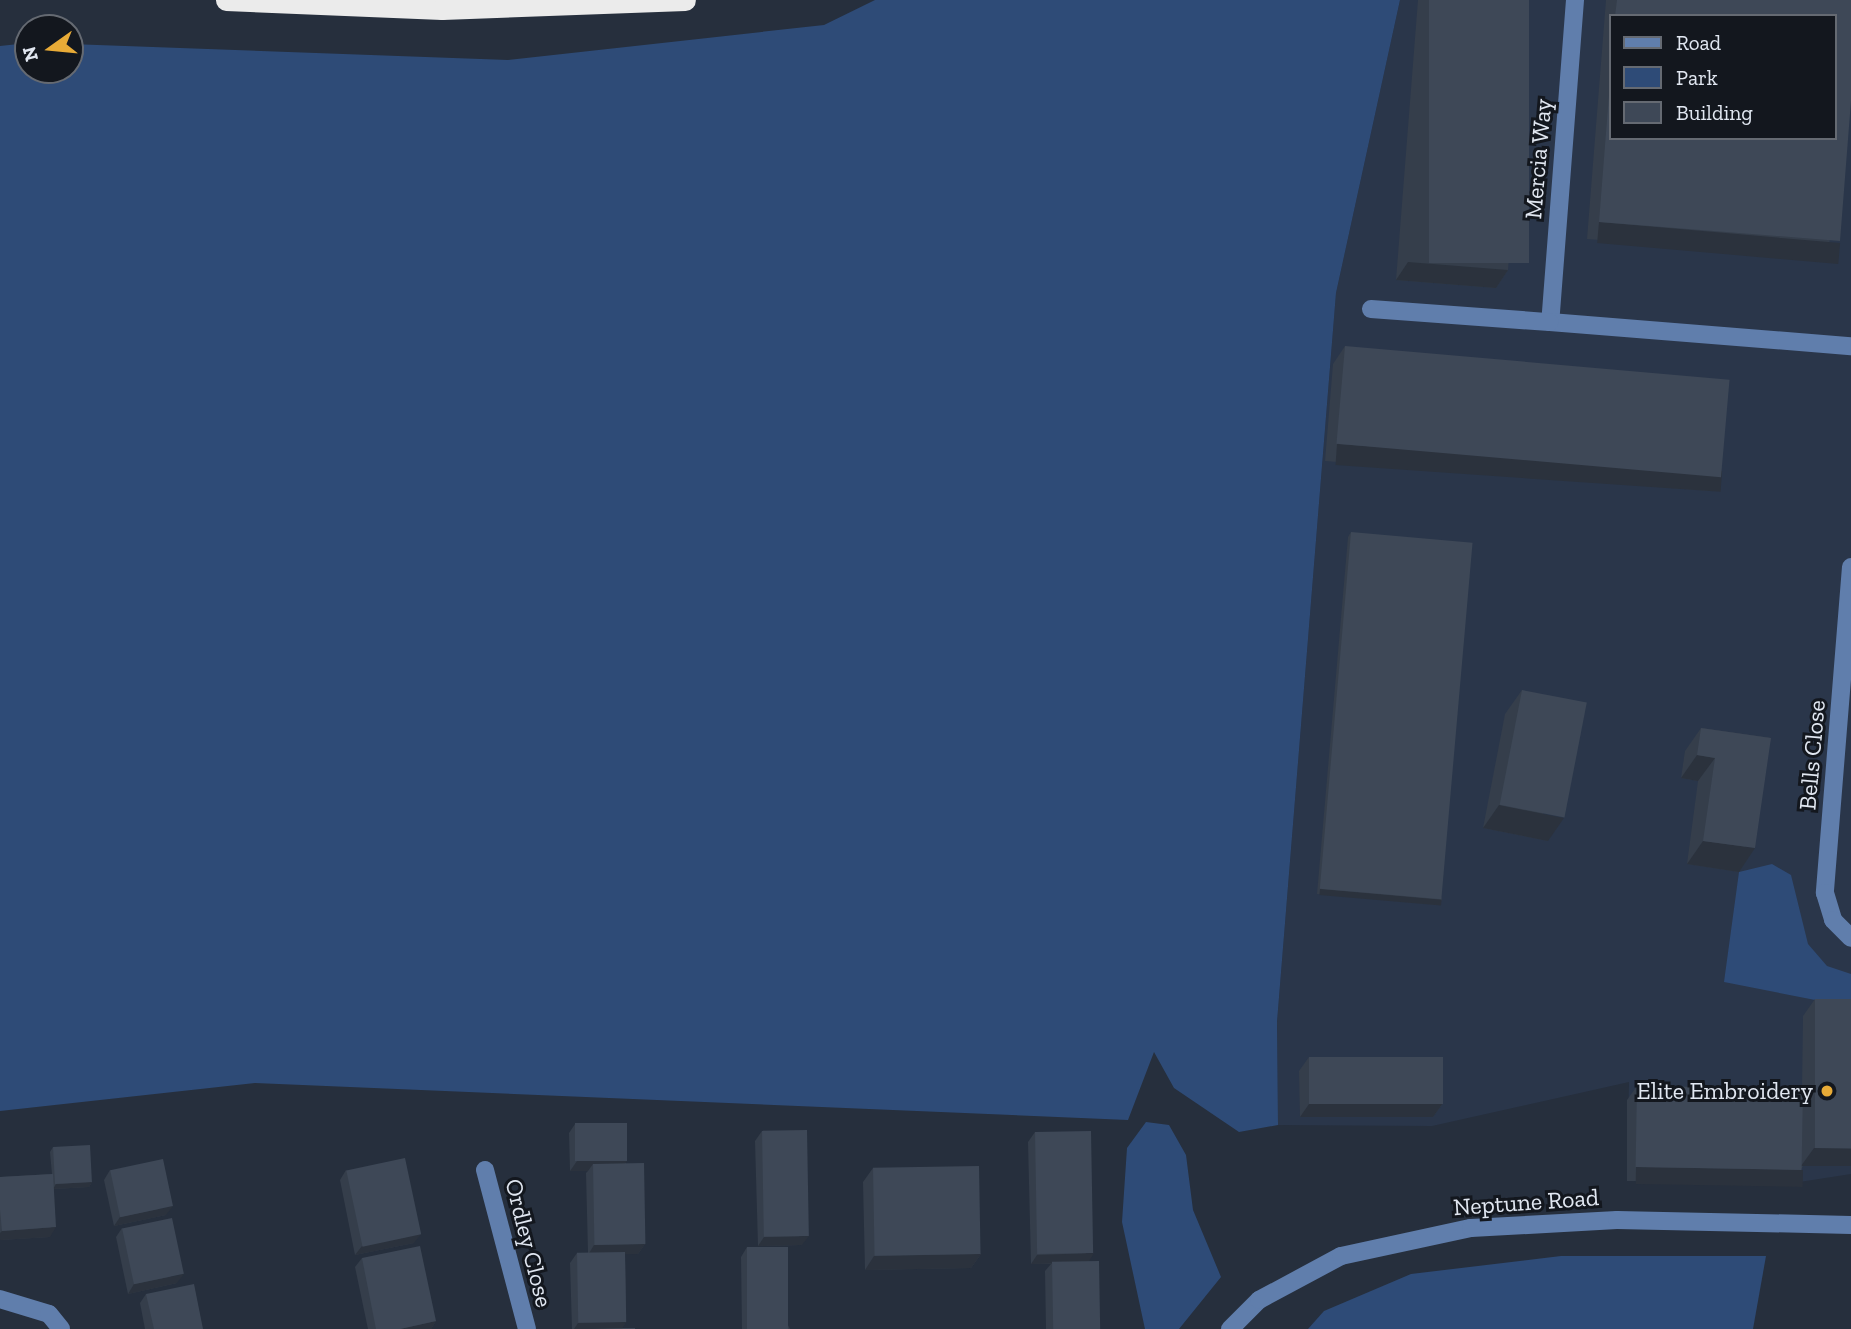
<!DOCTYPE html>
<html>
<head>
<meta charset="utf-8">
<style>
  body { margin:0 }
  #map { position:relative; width:1851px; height:1329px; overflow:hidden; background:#262f3d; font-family:"Zilla Slab",serif }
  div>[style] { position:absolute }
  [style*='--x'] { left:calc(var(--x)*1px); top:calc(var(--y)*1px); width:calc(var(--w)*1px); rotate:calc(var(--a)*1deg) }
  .built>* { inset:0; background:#2a364a }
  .green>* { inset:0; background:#2e4b77 }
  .minor>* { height:18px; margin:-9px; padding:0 9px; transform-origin:9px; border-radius:9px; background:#607eac }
  .highway>* { height:21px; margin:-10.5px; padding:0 10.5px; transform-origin:10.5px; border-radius:10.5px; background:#ebebeb }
  .wall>* { inset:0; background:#353e4b }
  .shaded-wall>* { inset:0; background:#2b323d; transform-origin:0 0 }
  .building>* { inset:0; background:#3e4857; transform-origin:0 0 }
  .dots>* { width:19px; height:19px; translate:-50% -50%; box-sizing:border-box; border:4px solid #13171e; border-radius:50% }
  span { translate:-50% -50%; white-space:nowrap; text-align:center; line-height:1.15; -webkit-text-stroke:6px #13171e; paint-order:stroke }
  .street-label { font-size:24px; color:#e1e7f1 }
  .poi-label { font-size:24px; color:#e1e7f1 }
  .right { translate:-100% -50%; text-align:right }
  .legend { position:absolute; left:1609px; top:14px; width:228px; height:126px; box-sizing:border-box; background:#13171e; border:2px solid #656a72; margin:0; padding:9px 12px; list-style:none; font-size:21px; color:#e1e7f1 }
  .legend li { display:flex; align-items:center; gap:14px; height:35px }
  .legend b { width:35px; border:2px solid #656a72 }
  .north { position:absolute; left:14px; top:14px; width:70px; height:70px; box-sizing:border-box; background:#13171e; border:2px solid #656a72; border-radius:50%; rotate:255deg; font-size:19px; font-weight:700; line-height:28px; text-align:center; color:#e1e7f1 }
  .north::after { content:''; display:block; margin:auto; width:24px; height:32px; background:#e8ab37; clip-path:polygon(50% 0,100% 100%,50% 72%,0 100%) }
</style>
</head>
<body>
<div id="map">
  <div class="built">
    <div style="clip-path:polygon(evenodd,1400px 0,1851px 0,1851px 1174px,1793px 1183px,1627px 1181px,1629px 1082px,1432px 1126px,1278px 1125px,1277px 1022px,1336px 293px,1400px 0,1611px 16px,1835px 16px,1835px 138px,1611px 138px,1611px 16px)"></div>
  </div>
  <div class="green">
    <div style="clip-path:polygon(875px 0,1400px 0,1336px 293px,1277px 1022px,1278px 1125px,1239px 1132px,1174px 1088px,1154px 1052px,1128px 1120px,255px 1083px,0 1111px,0 46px,28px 43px,28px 70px,70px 70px,70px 44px,508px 60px,824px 25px)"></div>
    <div style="clip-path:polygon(1772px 864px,1791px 875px,1808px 944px,1827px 966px,1851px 974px,1851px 1007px,1724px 982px,1739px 872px)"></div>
    <div style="clip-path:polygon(1146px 1122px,1169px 1125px,1186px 1155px,1193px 1210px,1221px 1277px,1179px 1329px,1145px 1329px,1122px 1222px,1127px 1148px)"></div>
    <div style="clip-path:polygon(1561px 1256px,1766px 1256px,1753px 1329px,1308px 1329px,1324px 1311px,1411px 1274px)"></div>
  </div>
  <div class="minor">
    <div style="--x:1575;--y:0;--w:323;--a:94.4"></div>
    <div style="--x:1550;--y:322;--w:302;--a:4.6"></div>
    <div style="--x:1371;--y:309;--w:179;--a:4.2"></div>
    <div style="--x:1851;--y:567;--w:327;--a:94.6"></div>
    <div style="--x:1825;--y:893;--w:28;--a:73"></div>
    <div style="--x:1833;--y:920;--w:25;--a:45"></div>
    <div style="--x:485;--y:1170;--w:164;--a:75.2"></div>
    <div style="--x:0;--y:1299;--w:51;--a:17"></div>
    <div style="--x:49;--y:1314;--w:19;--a:51"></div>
    <div style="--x:1230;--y:1329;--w:41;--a:-45"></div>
    <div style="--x:1259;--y:1300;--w:93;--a:-28.2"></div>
    <div style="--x:1341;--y:1256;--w:133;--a:-12.2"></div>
    <div style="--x:1471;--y:1228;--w:146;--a:-3.1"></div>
    <div style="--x:1617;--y:1220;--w:234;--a:1.2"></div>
  </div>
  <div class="highway">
    <div style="--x:226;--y:0;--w:216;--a:2.4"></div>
    <div style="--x:442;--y:9;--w:243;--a:-2.1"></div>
  </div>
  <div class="wall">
    <div style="clip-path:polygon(1418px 0,1529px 0,1508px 270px,1496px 288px,1396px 280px)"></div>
    <div style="clip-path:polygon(evenodd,1606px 0,1851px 0,1828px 258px,1587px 239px,1606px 0,1611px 16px,1835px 16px,1611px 138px,1611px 16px)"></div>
    <div style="clip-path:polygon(1345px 346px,1710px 491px,1325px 461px,1333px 364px)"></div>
    <div style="clip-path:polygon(1351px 532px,1442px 900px,1438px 905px,1317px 894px,1348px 537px)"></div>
    <div style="clip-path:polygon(1522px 690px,1548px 841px,1483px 828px,1505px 714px)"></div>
    <div style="clip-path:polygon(1701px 728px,1771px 738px,1739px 872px,1687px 864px,1698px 781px,1681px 778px,1685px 751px)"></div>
    <div style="clip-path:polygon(1815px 999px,1851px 999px,1851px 1166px,1803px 1166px,1793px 1183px,1627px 1181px,1627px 1100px,1637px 1086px,1802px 1088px,1803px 1016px)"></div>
    <div style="clip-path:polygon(1309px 1057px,1443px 1103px,1433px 1117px,1300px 1117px,1299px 1071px)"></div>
    <div style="clip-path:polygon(575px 1124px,626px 1163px,645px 1244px,638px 1254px,625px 1254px,626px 1322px,622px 1328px,635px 1329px,572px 1329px,570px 1263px,577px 1253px,588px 1253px,586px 1173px,588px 1171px,570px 1171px,569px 1133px)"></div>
    <div style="clip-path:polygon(762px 1131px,802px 1245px,758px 1246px,755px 1141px)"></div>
    <div style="clip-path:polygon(1035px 1132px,1089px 1261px,1100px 1329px,1046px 1329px,1045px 1271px,1051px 1264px,1031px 1264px,1028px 1142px)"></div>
    <div style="clip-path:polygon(53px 1147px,92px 1182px,89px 1187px,54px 1189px,50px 1237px,0 1240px,0 1177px,52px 1174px,50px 1152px)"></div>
    <div style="clip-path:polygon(873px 1168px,981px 1254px,971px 1268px,865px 1270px,863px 1182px)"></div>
    <div style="clip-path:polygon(110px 1170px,166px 1215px,114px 1226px,104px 1180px)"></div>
    <div style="clip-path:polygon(346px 1170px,414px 1243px,355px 1255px,340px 1180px)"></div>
    <div style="clip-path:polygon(122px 1228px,177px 1283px,128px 1294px,116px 1237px)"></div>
    <div style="clip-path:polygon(747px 1247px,790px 1329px,742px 1329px,741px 1257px)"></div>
    <div style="clip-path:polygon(362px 1258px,436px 1321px,431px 1329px,368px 1329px,355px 1267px)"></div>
    <div style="clip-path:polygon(146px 1294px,203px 1329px,145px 1329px,140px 1303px)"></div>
  </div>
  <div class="shaded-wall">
    <div style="left:1599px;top:222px;width:242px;height:21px;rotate:5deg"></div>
    <div style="clip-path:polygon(1408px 262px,1508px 270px,1496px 288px,1396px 280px)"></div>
    <div style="left:1337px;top:444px;width:386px;height:21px;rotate:4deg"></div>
    <div style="clip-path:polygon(1697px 755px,1715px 758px,1698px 781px,1681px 778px)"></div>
    <div style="clip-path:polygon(1499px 805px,1564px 818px,1548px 841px,1483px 828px)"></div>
    <div style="clip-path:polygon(1703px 841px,1755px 848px,1739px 872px,1687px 864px)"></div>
    <div style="left:1320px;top:889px;width:122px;height:6px;rotate:5deg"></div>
    <div style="clip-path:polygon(1443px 1103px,1433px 1117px,1300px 1117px,1309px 1104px)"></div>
    <div style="clip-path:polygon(1814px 1148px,1851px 1149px,1851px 1166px,1801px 1166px)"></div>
    <div style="clip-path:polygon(577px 1161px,627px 1161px,621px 1170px,593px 1164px,588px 1171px,570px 1171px)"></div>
    <div style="left:1636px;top:1167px;width:167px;height:17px;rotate:1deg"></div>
    <div style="clip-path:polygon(92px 1182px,89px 1187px,53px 1189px,56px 1184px)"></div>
    <div style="clip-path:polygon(173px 1206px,166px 1215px,114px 1226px,120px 1217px)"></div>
    <div style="clip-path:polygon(56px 1227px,50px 1237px,0 1240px,0 1233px,2px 1231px)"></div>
    <div style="clip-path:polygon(421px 1234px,414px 1243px,355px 1255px,362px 1246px)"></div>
    <div style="clip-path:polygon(809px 1236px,802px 1245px,758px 1246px,764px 1237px)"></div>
    <div style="clip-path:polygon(645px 1244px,638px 1254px,588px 1255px,594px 1245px)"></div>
    <div style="clip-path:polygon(1094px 1253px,1088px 1263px,1031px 1264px,1037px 1255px)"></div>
    <div style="clip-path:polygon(981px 1254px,971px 1268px,865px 1270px,874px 1256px)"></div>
    <div style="clip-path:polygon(184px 1274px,177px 1283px,128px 1294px,134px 1284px)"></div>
    <div style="clip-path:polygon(436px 1321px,431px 1329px,400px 1329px)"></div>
    <div style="clip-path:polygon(626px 1322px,622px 1329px,574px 1329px,578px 1323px)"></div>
  </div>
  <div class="building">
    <div style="left:1429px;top:0;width:100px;height:263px"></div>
    <div style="clip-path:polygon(1617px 0,1851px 0,1851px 101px,1840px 241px,1599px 222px,1611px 69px,1611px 138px,1835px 138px,1835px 16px,1615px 16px)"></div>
    <div style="left:1345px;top:346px;width:386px;height:98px;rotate:5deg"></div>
    <div style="left:1351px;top:532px;width:122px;height:358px;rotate:5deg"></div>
    <div style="left:1522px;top:690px;width:66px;height:117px;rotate:11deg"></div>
    <div style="clip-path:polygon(1701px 728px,1771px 738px,1755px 848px,1703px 841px,1715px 758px,1697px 755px)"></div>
    <div style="left:1815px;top:999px;width:36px;height:149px"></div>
    <div style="left:1309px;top:1057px;width:134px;height:47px"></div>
    <div style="left:1637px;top:1086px;width:166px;height:81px;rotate:1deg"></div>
    <div style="left:627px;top:1123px;width:38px;height:52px;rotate:90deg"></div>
    <div style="left:807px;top:1130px;width:106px;height:45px;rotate:89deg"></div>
    <div style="left:1091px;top:1131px;width:122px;height:56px;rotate:89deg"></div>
    <div style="left:90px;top:1145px;width:37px;height:37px;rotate:87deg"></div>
    <div style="left:405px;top:1158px;width:78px;height:60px;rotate:78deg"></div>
    <div style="left:163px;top:1159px;width:48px;height:54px;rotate:78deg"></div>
    <div style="left:644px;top:1163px;width:81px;height:51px;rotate:89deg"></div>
    <div style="left:979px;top:1166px;width:88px;height:106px;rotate:89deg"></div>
    <div style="clip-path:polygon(53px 1174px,56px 1227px,2px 1231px,0 1210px,0 1177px)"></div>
    <div style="left:172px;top:1218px;width:57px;height:51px;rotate:78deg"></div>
    <div style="clip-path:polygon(420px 1246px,436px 1321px,400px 1329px,376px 1329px,362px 1258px)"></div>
    <div style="left:747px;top:1247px;width:41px;height:82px"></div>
    <div style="left:625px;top:1252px;width:70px;height:48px;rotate:89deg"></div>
    <div style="left:1099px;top:1261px;width:68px;height:47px;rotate:89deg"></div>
    <div style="clip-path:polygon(194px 1284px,203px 1329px,154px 1329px,146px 1294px)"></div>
    <div style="clip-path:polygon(635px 1328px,635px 1329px,591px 1329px)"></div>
  </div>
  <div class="dots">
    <div style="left:1827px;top:1091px;background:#e8ab37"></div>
  </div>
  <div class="street-label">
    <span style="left:1538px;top:159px;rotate:-85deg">Mercia Way</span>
    <span style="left:1812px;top:755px;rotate:-85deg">Bells Close</span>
    <span style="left:1526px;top:1202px;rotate:-4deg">Neptune Road</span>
    <span style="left:529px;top:1243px;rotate:76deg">Ordley Close</span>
  </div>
  <div class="poi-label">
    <span class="right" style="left:1813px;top:1091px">Elite Embroidery</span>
  </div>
  <ul class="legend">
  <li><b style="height:9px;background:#607eac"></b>Road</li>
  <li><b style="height:19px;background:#2e4b77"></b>Park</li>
  <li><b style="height:19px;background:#3e4857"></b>Building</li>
  </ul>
  <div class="north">N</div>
</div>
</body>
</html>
